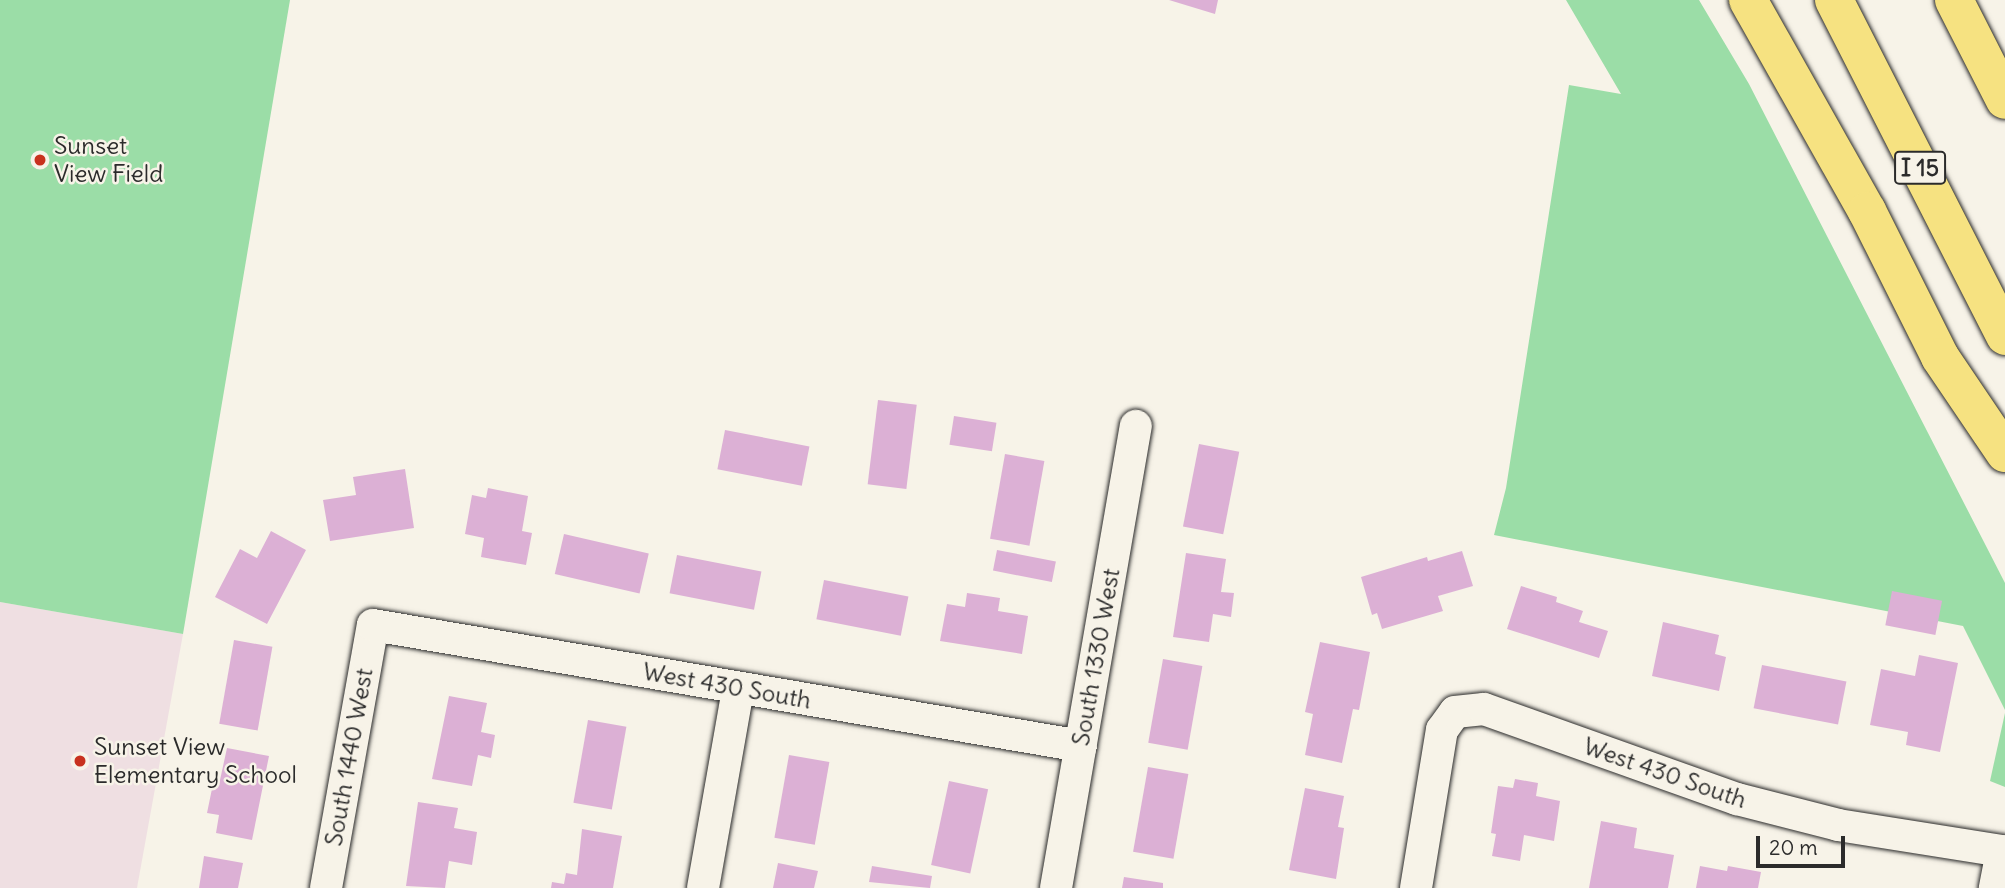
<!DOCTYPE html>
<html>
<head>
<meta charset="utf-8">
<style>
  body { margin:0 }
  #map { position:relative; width:2005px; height:888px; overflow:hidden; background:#f7f3e8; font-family:Delius,sans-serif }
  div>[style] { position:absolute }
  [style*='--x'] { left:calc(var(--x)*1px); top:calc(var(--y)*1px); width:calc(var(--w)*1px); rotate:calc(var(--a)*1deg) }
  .built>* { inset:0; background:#efdfe2 }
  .green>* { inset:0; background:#9bdda7 }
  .building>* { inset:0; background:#dcb0d5; transform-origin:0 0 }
  .roads { filter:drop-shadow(0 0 2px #2b2b2b) drop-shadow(0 0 2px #2b2b2b) }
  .minor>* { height:32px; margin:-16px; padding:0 16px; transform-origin:16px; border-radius:16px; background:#f7f3e8 }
  .motorway>* { height:38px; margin:-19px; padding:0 19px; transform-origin:19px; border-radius:19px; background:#f6e281 }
  .dots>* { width:19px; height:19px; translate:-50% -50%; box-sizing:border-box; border:4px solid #f7f3e8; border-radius:50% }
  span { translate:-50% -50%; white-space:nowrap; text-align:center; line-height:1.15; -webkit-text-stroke:5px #f7f3e8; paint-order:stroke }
  .shield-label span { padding:2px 5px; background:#f7f3e8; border:2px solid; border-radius:5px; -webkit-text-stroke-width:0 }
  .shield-label { font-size:23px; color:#2b2b2b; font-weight:700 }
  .poi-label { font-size:24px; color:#2b2b2b }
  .left { translate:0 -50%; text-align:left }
  .street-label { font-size:24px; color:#2b2b2b }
  .scale { position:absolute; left:1756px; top:836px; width:89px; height:32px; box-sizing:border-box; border:4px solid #2b2b2b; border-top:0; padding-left:9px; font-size:21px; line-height:24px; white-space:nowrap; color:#2b2b2b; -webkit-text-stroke:5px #f7f3e8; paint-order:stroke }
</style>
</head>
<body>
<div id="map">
  <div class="built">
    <div style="clip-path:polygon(0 602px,183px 634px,137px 888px,0 888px)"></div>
  </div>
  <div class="green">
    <div style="clip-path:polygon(0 0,290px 0,183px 634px,0 602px)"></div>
    <div style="clip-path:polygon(1566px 0,1699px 0,1749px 84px,2005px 583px,2005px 710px,1963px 626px,1494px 535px,1506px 488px,1569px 85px,1621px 94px)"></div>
    <div style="clip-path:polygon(2005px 713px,2005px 787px,1990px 781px)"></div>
  </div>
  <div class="building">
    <div style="clip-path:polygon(1169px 0,1218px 0,1215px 14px)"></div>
    <div style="left:878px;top:400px;width:39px;height:85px;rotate:7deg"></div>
    <div style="left:954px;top:416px;width:43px;height:29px;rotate:9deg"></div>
    <div style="left:725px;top:430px;width:86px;height:40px;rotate:11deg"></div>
    <div style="left:1199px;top:444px;width:41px;height:84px;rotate:11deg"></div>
    <div style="left:1005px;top:454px;width:40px;height:86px;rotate:10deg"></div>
    <div style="clip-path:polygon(405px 469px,414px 528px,330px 541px,323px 500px,356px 495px,353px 477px)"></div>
    <div style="clip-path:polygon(488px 488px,528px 496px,522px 531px,532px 533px,526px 565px,481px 557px,484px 538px,465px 534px,472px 495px,486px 498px)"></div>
    <div style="clip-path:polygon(271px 531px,306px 550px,267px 624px,215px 597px,240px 549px,257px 558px)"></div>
    <div style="left:564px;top:534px;width:87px;height:41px;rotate:13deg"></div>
    <div style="left:997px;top:550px;width:60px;height:21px;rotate:11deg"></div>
    <div style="clip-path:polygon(1462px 551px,1473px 586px,1438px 596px,1443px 611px,1382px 629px,1377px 613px,1372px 615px,1361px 577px,1427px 557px,1428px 561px)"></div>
    <div style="clip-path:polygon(1186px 553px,1226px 559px,1221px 592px,1234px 593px,1231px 617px,1213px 614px,1209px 642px,1173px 637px)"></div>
    <div style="left:677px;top:555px;width:86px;height:39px;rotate:11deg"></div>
    <div style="left:824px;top:580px;width:86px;height:40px;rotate:11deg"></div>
    <div style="clip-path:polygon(1521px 586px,1557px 597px,1556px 602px,1583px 611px,1579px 622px,1608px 631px,1599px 658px,1507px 629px)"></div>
    <div style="left:1892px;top:591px;width:51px;height:35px;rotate:11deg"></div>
    <div style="clip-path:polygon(967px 593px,1000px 598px,998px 611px,1028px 616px,1022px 654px,940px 641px,947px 604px,965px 607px)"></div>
    <div style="clip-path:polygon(1663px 622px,1719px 635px,1715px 654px,1726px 657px,1719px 691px,1652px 676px)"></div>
    <div style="left:234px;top:640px;width:39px;height:85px;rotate:10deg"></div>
    <div style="clip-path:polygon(1320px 642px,1370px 652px,1359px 710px,1353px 709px,1342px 763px,1305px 755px,1313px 714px,1305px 712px)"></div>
    <div style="clip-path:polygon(1919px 655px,1958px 663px,1940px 752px,1906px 745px,1908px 732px,1870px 725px,1881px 669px,1915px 676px)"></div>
    <div style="left:1163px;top:659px;width:40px;height:85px;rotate:10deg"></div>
    <div style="left:1762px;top:665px;width:86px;height:44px;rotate:11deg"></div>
    <div style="clip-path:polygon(449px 696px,487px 703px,481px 732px,495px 735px,491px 758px,478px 755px,472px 786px,432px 779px)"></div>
    <div style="left:588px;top:720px;width:39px;height:84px;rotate:10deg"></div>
    <div style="clip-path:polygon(227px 748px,269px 756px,252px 840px,216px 833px,219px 815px,207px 813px,214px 779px,220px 780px)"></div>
    <div style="left:789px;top:755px;width:41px;height:84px;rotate:10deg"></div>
    <div style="left:1148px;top:767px;width:41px;height:86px;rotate:10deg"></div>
    <div style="clip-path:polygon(1515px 779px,1538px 783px,1536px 796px,1560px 801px,1554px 841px,1524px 835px,1520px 861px,1492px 856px,1496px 834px,1491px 833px,1498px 786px,1513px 788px)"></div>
    <div style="left:949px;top:781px;width:40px;height:86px;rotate:12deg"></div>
    <div style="clip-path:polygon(1305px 788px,1344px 796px,1338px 827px,1344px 828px,1336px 879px,1289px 870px)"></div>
    <div style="clip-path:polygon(418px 802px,458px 808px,454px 828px,477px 832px,472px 865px,449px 861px,445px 888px,406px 886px)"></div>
    <div style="clip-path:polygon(1601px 821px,1637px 828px,1634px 848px,1674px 855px,1668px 888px,1589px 888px)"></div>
    <div style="clip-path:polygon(582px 829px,622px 836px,613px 888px,551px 888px,552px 882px,564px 884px,566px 873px,577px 875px)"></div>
    <div style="clip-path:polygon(204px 856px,243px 863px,238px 888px,199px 888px)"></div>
    <div style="clip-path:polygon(778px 863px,818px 871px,814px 888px,773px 888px)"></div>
    <div style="clip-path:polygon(872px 866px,932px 876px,930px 888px,869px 882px)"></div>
    <div style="clip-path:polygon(1700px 866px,1727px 871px,1728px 866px,1761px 872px,1758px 888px,1696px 888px)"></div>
    <div style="clip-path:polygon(1124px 877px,1163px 883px,1163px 888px,1122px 888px)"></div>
  </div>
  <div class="roads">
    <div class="minor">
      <div style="--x:326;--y:888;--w:267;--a:-79.9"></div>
      <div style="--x:373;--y:625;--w:718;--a:9.7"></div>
      <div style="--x:703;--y:888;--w:202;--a:-80"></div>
      <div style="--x:1056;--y:888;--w:469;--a:-80.2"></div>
      <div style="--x:1416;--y:888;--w:160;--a:-80.7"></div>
      <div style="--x:1442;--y:730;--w:22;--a:-54"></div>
      <div style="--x:1455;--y:712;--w:29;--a:-6"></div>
      <div style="--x:1484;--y:709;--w:269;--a:19.6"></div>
      <div style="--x:1737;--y:799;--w:104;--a:14.4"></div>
      <div style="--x:1838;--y:825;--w:166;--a:9"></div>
      <div style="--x:2002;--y:851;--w:38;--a:101"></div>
    </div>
    <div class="motorway">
      <div style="--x:1748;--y:0;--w:242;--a:60.6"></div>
      <div style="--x:1867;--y:211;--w:163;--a:63.4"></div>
      <div style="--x:1940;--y:357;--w:116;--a:55.9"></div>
      <div style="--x:1834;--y:0;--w:377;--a:63"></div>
      <div style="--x:1954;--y:0;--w:112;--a:63"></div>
    </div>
  </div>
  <div class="dots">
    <div style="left:40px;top:160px;background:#c8321e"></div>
    <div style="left:80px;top:761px;background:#c8321e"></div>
  </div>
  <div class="shield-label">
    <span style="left:1920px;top:168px">I 15</span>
  </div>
  <div class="poi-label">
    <span class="left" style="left:54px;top:160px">Sunset<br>View Field</span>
    <span class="left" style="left:94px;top:761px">Sunset View<br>Elementary School</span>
  </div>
  <div class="street-label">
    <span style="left:1096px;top:657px;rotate:-80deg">South 1330 West</span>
    <span style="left:727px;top:686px;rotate:10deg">West 430 South</span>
    <span style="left:349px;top:757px;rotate:-80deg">South 1440 West</span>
    <span style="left:1665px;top:773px;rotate:19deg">West 430 South</span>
  </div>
  <div class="scale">20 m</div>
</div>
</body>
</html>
